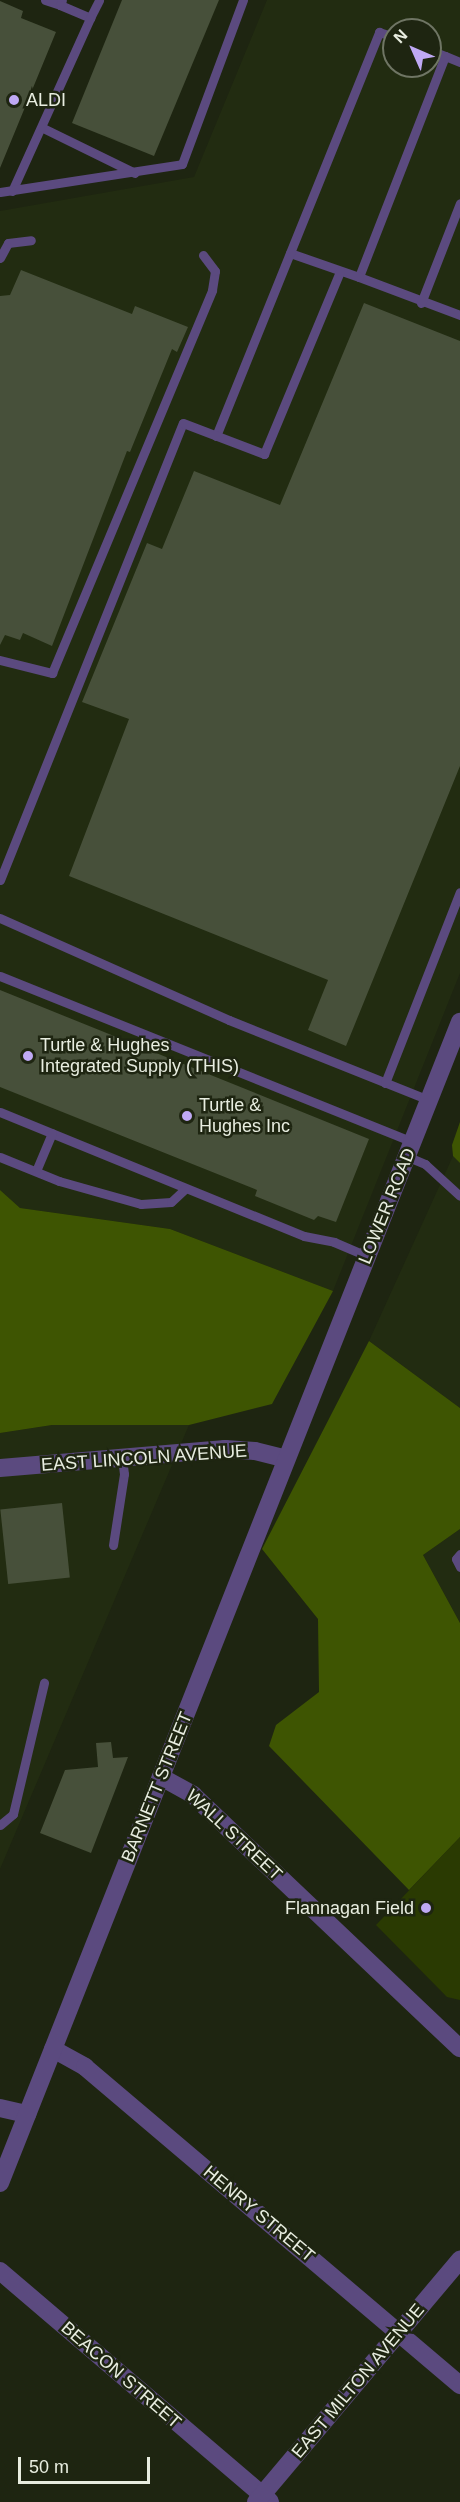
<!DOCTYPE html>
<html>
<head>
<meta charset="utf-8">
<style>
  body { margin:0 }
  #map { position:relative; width:460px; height:2502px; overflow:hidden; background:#1e2511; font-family:Arial,sans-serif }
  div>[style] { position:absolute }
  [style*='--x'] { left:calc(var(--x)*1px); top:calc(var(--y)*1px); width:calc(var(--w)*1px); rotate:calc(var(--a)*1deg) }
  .built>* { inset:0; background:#222c11 }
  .green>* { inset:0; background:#2a3a02 }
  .forest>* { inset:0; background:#3e5502 }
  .building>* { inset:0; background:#47503a; transform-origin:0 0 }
  .lane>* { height:9px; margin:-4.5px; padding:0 4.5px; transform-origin:4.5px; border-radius:4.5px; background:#5b4a7f }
  .street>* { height:18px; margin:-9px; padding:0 9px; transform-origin:9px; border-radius:9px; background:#5b4a7f }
  .dots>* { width:16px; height:16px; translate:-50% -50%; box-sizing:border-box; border:3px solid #1e2511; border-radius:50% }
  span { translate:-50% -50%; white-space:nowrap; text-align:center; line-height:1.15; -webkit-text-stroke:5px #1e2511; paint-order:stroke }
  .poi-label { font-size:18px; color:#e8ede0 }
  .left { translate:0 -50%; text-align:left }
  .right { translate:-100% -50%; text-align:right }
  .street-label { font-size:18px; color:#e8ede0 }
  .north { position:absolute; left:382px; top:18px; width:60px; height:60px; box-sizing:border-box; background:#1e2511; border:2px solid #6f7564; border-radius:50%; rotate:315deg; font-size:16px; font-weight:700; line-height:24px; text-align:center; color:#e8ede0 }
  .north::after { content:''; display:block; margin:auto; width:21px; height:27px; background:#bfa9f4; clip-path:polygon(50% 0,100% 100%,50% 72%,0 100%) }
  .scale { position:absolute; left:18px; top:2457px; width:132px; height:27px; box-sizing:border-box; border:3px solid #e8ede0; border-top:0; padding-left:8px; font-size:18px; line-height:21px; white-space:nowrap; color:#e8ede0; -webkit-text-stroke:4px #1e2511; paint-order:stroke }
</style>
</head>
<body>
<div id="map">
  <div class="built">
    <div style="clip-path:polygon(evenodd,267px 0,460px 0,460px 973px,333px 1291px,170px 1229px,20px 1208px,0 1190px,0 211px,194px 177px,267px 0,394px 30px,430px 30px,430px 66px,394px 66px,394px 30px)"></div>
    <div style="clip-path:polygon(453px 1156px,460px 1163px,460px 1408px,369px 1341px)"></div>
    <div style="clip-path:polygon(52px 1425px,189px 1425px,0 1869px,0 1433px)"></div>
    <div style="clip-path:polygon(460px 1529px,460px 1623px,423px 1555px)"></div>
  </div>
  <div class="green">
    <div style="clip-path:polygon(460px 1837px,460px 2000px,447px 1997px,376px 1925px)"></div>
  </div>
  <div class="forest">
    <div style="clip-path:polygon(460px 1122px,460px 1163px,453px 1156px,452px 1145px)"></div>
    <div style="clip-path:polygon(0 1190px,20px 1208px,170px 1229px,333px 1291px,272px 1404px,189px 1425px,52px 1425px,0 1433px)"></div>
    <div style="clip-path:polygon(369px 1341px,460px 1408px,460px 1529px,423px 1555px,460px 1623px,460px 1837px,409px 1890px,269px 1746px,276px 1725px,319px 1692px,318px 1619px,262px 1549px)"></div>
  </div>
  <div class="building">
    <div style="clip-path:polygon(122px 0,219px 0,154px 156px,72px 123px)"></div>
    <div style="clip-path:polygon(0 1px,23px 11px,21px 18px,56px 32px,0 168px)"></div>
    <div style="clip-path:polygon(21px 270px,132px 314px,135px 306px,188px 327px,177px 352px,172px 349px,130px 452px,127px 451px,52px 646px,23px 633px,20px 640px,5px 635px,0 645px,0 296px,10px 295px)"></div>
    <div style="clip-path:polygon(364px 303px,460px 341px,460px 766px,346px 1046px,308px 1030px,328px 980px,69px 876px,129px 719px,82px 702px,147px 543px,162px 549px,194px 471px,280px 505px)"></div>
    <div style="clip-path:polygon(0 990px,369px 1139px,336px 1222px,318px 1216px,314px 1220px,255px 1196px,257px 1190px,0 1087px)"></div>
    <div style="left:62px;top:1503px;width:75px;height:62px;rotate:84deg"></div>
    <div style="clip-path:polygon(111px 1742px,113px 1758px,128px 1757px,91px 1853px,40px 1833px,65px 1770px,98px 1767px,96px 1743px)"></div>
  </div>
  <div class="lane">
    <div style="--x:45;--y:0;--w:16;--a:18"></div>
    <div style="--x:60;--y:5;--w:5;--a:-68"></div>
    <div style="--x:60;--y:5;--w:33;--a:23"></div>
    <div style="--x:90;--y:18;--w:20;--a:-63"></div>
    <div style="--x:430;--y:50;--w:16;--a:22"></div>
    <div style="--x:460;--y:62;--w:16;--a:-158"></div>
    <div style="--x:445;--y:56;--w:237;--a:111.3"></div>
    <div style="--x:359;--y:277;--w:108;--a:20.6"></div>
    <div style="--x:43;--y:128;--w:102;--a:26.1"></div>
    <div style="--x:12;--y:191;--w:190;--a:-65.7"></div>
    <div style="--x:0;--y:192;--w:184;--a:-8.7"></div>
    <div style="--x:182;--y:164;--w:175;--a:-69.6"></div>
    <div style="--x:290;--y:253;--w:73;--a:19.2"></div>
    <div style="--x:0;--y:258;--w:17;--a:-62"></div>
    <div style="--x:8;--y:243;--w:23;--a:-7"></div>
    <div style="--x:421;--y:303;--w:107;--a:-68.7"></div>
    <div style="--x:216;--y:436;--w:436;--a:-68"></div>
    <div style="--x:379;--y:32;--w:16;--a:18"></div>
    <div style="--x:0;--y:660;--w:54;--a:14"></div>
    <div style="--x:52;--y:673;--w:415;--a:-67.3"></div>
    <div style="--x:212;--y:290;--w:19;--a:-81"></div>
    <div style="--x:215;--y:271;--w:20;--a:-127"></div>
    <div style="--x:0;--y:880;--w:492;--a:-68.2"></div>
    <div style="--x:183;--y:423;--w:87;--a:20.9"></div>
    <div style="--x:264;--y:454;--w:198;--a:-67.4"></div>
    <div style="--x:0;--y:918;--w:251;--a:24"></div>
    <div style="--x:229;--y:1020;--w:215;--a:21.8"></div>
    <div style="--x:0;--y:976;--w:444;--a:21.9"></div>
    <div style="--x:385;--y:1083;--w:205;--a:-68.6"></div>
    <div style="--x:0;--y:1112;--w:328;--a:22.2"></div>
    <div style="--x:304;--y:1236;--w:31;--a:11"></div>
    <div style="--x:334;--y:1242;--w:36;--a:23"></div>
    <div style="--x:406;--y:1156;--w:21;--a:23"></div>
    <div style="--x:425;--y:1164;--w:47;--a:42.4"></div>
    <div style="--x:0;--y:1157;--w:64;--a:22.1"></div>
    <div style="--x:59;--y:1181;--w:85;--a:15.7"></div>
    <div style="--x:141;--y:1204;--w:30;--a:-4"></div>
    <div style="--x:171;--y:1202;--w:19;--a:-43"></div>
    <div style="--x:36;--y:1171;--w:41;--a:-67.2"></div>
    <div style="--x:113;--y:1545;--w:72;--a:-81.2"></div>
    <div style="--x:124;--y:1474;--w:16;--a:-97"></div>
    <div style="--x:460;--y:1554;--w:6;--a:129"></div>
    <div style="--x:456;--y:1559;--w:9;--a:63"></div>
    <div style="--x:0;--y:1825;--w:17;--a:-40"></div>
    <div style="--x:13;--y:1814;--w:135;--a:-76.7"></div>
  </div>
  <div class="street">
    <div style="--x:0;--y:1468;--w:226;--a:-4.8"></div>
    <div style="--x:225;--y:1449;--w:30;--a:4"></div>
    <div style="--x:255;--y:1451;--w:32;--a:14"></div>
    <div style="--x:161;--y:1777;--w:37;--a:29"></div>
    <div style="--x:193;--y:1795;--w:368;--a:43.5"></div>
    <div style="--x:53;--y:2049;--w:37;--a:29"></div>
    <div style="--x:85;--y:2067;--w:492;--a:40.3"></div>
    <div style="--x:0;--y:2108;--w:28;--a:13"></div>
    <div style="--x:0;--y:2183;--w:1249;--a:-68.39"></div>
    <div style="--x:0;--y:2271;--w:355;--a:40.5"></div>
    <div style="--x:256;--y:2502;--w:317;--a:-49.9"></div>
  </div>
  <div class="dots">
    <div style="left:14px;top:100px;background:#bfa9f4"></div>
    <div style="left:28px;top:1056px;background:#bfa9f4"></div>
    <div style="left:187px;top:1116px;background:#bfa9f4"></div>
    <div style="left:426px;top:1908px;background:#bfa9f4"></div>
  </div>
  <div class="poi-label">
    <span class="left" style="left:26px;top:100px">ALDI</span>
    <span class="left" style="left:40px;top:1056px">Turtle &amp; Hughes<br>Integrated Supply (THIS)</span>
    <span class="left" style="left:199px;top:1116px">Turtle &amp;<br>Hughes Inc</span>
    <span class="right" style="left:414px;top:1908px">Flannagan Field</span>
  </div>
  <div class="street-label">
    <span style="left:387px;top:1206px;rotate:-68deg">LOWER ROAD</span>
    <span style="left:144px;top:1458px;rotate:-4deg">EAST LINCOLN AVENUE</span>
    <span style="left:157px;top:1787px;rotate:-68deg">BARNETT STREET</span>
    <span style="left:234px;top:1835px;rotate:43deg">WALL STREET</span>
    <span style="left:259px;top:2214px;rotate:40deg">HENRY STREET</span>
    <span style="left:121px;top:2375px;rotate:41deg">BEACON STREET</span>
    <span style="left:358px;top:2381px;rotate:-50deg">EAST MILTON AVENUE</span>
  </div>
  <div class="north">N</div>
  <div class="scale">50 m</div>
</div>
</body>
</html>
